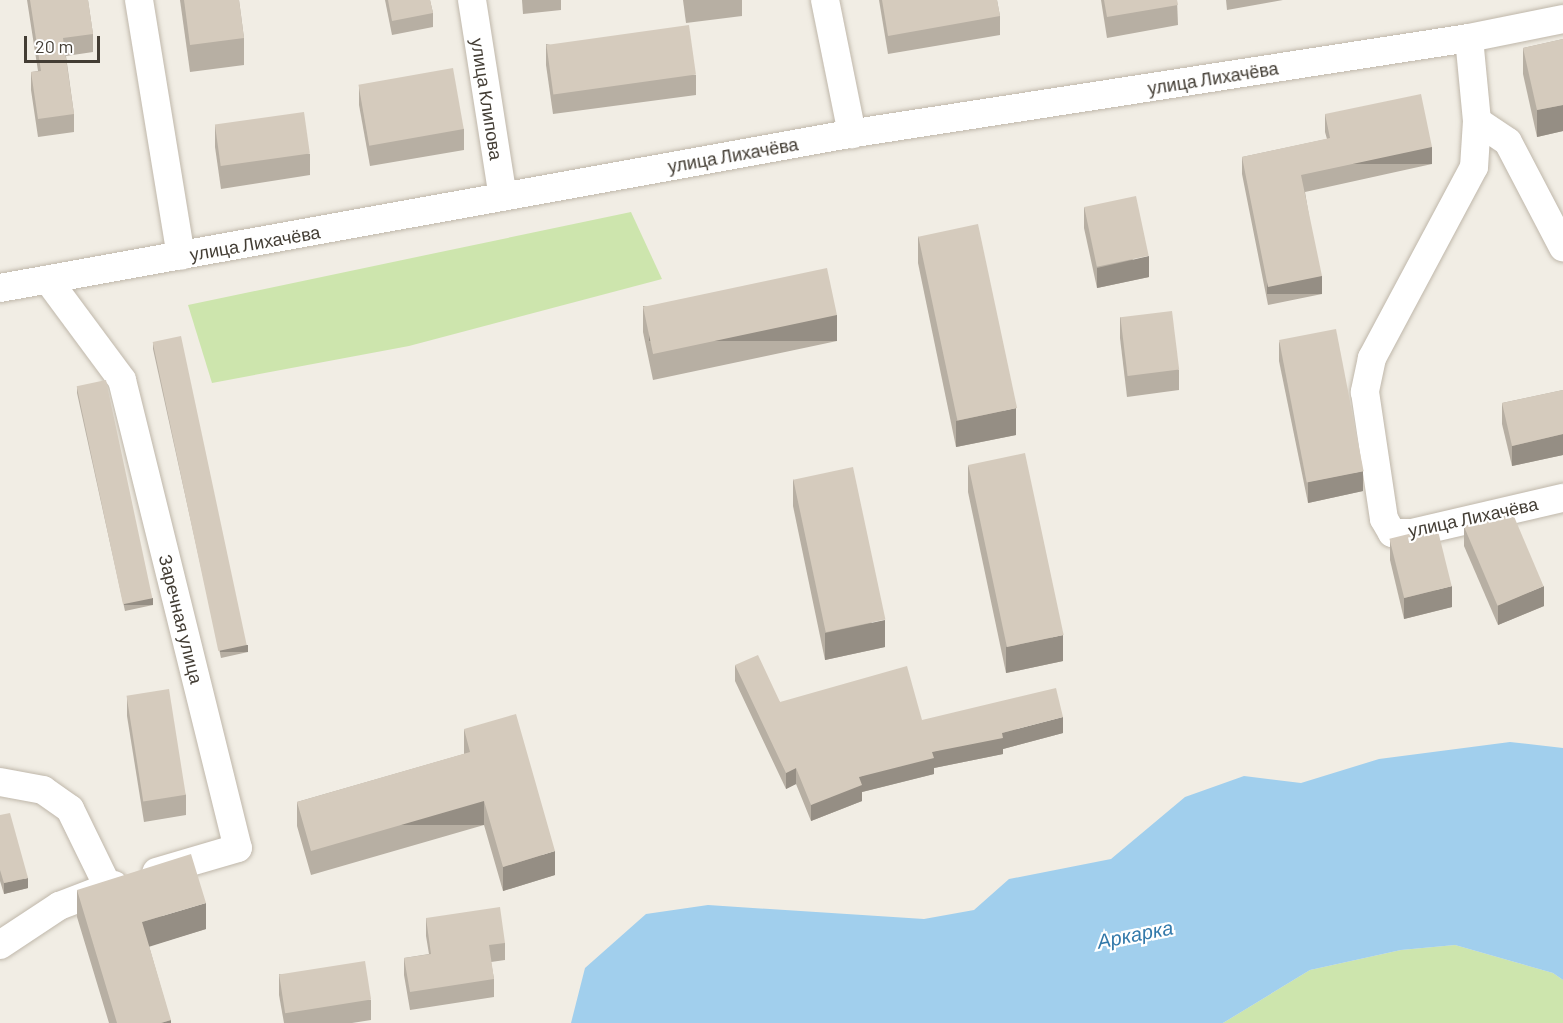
<!DOCTYPE html>
<html>
<head>
<meta charset="utf-8">
<style>
  body { margin:0 }
  #map { position:relative; width:1563px; height:1023px; overflow:hidden; background:#f1ede4; font-family:Barlow,sans-serif }
  div>[style] { position:absolute }
  [style*='--x'] { left:calc(var(--x)*1px); top:calc(var(--y)*1px); width:calc(var(--w)*1px); rotate:calc(var(--a)*1deg) }
  .green>* { inset:0; background:#cde5ad }
  .water>* { inset:0; background:#a1cfed }
  .roads { filter:drop-shadow(0 0 2px #bfb7aa) drop-shadow(0 0 2px #bfb7aa) }
  .minor>* { height:28px; margin:-14px; padding:0 14px; transform-origin:14px; border-radius:14px; background:#fff }
  .wall>* { inset:0; background:#b7afa3 }
  .shaded-wall>* { inset:0; background:#958e84; transform-origin:0 0 }
  .building>* { inset:0; background:#d5cbbd; transform-origin:0 0 }
  span { translate:-50% -50%; white-space:nowrap; text-align:center; line-height:1.15; -webkit-text-stroke:4.5px #fff; paint-order:stroke }
  .street-label { font-size:18px; color:#433d34 }
  .water-label { font-size:20px; color:#3279aa; font-style:italic }
  .scale { position:absolute; left:24px; top:36px; width:76px; height:27px; box-sizing:border-box; border:3px solid #433d34; border-top:0; padding-left:8px; font-size:18px; line-height:21px; white-space:nowrap; color:#433d34; -webkit-text-stroke:4px #fff; paint-order:stroke }
</style>
</head>
<body>
<div id="map">
  <div class="green">
    <div style="clip-path:polygon(631px 212px,662px 279px,409px 346px,212px 383px,188px 305px)"></div>
    <div style="clip-path:polygon(1455px 945px,1553px 973px,1563px 980px,1563px 1023px,1223px 1023px,1310px 970px,1401px 950px)"></div>
  </div>
  <div class="water">
    <div style="clip-path:polygon(1510px 742px,1563px 748px,1563px 980px,1553px 973px,1455px 945px,1401px 950px,1310px 970px,1223px 1023px,571px 1023px,585px 968px,646px 914px,708px 905px,924px 919px,974px 910px,1009px 879px,1111px 859px,1185px 797px,1244px 776px,1301px 783px,1379px 759px)"></div>
  </div>
  <div class="roads">
    <div class="minor">
      <div style="--x:139;--y:0;--w:259;--a:80.7"></div>
      <div style="--x:472;--y:0;--w:199;--a:81.1"></div>
      <div style="--x:825;--y:0;--w:137;--a:78.6"></div>
      <div style="--x:1469;--y:38;--w:83;--a:84.5"></div>
      <div style="--x:1477;--y:121;--w:46;--a:93.7"></div>
      <div style="--x:1474;--y:167;--w:217;--a:118.1"></div>
      <div style="--x:1372;--y:358;--w:35;--a:102"></div>
      <div style="--x:1365;--y:392;--w:128;--a:81.5"></div>
      <div style="--x:1384;--y:519;--w:16;--a:60"></div>
      <div style="--x:1392;--y:533;--w:20;--a:0"></div>
      <div style="--x:1412;--y:533;--w:155;--a:-13.1"></div>
      <div style="--x:1477;--y:121;--w:37;--a:34"></div>
      <div style="--x:1508;--y:142;--w:119;--a:62.4"></div>
      <div style="--x:48;--y:280;--w:124;--a:53.5"></div>
      <div style="--x:122;--y:380;--w:482;--a:76.1"></div>
      <div style="--x:238;--y:848;--w:85;--a:163.7"></div>
      <div style="--x:0;--y:288;--w:869;--a:-10.28"></div>
      <div style="--x:855;--y:133;--w:621;--a:-8.8"></div>
      <div style="--x:1469;--y:38;--w:96;--a:-11.4"></div>
      <div style="--x:0;--y:782;--w:44;--a:10.5"></div>
      <div style="--x:43;--y:790;--w:33;--a:35"></div>
      <div style="--x:70;--y:809;--w:87;--a:64"></div>
      <div style="--x:0;--y:945;--w:71;--a:-33.5"></div>
      <div style="--x:59;--y:906;--w:59;--a:-20.9"></div>
    </div>
  </div>
  <div class="wall">
    <div style="clip-path:polygon(27px 0,88px 0,93px 34px,93px 52px,66px 56px,74px 114px,74px 132px,38px 137px,31px 90px,31px 72px,38px 71px)"></div>
    <div style="clip-path:polygon(180px 0,239px 0,244px 38px,244px 65px,190px 72px)"></div>
    <div style="clip-path:polygon(385px 0,430px 0,433px 13px,433px 27px,392px 35px)"></div>
    <div style="clip-path:polygon(522px 0,561px 0,561px 10px,523px 14px)"></div>
    <div style="clip-path:polygon(683px 0,742px 0,742px 16px,686px 23px)"></div>
    <div style="clip-path:polygon(879px 0,997px 0,1000px 16px,1000px 35px,888px 54px)"></div>
    <div style="clip-path:polygon(1101px 0,1177px 0,1178px 25px,1107px 38px)"></div>
    <div style="clip-path:polygon(1226px 0,1283px 0,1227px 10px)"></div>
    <div style="clip-path:polygon(1563px 39px,1563px 131px,1537px 137px,1523px 74px,1523px 48px)"></div>
    <div style="clip-path:polygon(546px 44px,696px 75px,696px 95px,553px 114px,546px 65px)"></div>
    <div style="clip-path:polygon(359px 85px,464px 129px,464px 150px,370px 166px,359px 105px)"></div>
    <div style="clip-path:polygon(1325px 114px,1432px 164px,1305px 192px,1322px 294px,1268px 305px,1242px 174px,1242px 157px,1327px 139px,1325px 132px)"></div>
    <div style="clip-path:polygon(215px 126px,310px 154px,310px 175px,221px 189px,215px 147px)"></div>
    <div style="clip-path:polygon(1084px 207px,1149px 277px,1097px 288px,1084px 228px)"></div>
    <div style="clip-path:polygon(918px 236px,1016px 435px,956px 447px,918px 263px)"></div>
    <div style="clip-path:polygon(643px 306px,837px 341px,653px 380px,643px 332px)"></div>
    <div style="clip-path:polygon(1120px 317px,1179px 370px,1179px 390px,1127px 397px,1120px 338px)"></div>
    <div style="clip-path:polygon(1279px 341px,1363px 491px,1308px 503px,1279px 361px)"></div>
    <div style="clip-path:polygon(153px 342px,248px 652px,221px 658px,153px 349px)"></div>
    <div style="clip-path:polygon(77px 386px,153px 605px,125px 611px,77px 393px)"></div>
    <div style="clip-path:polygon(1563px 390px,1563px 455px,1512px 466px,1502px 424px,1502px 403px)"></div>
    <div style="clip-path:polygon(968px 465px,1063px 661px,1006px 673px,968px 492px)"></div>
    <div style="clip-path:polygon(793px 479px,885px 647px,825px 660px,793px 506px)"></div>
    <div style="clip-path:polygon(1464px 526px,1544px 606px,1498px 625px,1464px 546px)"></div>
    <div style="clip-path:polygon(1390px 539px,1452px 607px,1404px 619px,1390px 560px)"></div>
    <div style="clip-path:polygon(735px 665px,780px 702px,922px 720px,1063px 733px,1003px 749px,1003px 754px,934px 768px,934px 774px,862px 792px,862px 801px,811px 821px,796px 784px,786px 789px,735px 681px)"></div>
    <div style="clip-path:polygon(127px 696px,186px 795px,186px 815px,144px 822px,127px 716px)"></div>
    <div style="clip-path:polygon(464px 729px,555px 875px,503px 891px,484px 825px,311px 875px,297px 826px,297px 802px,464px 754px)"></div>
    <div style="clip-path:polygon(0 815px,28px 888px,4px 894px,0 881px)"></div>
    <div style="clip-path:polygon(77px 890px,206px 929px,149px 946px,171px 1023px,109px 1023px,77px 917px)"></div>
    <div style="clip-path:polygon(426px 918px,505px 943px,505px 960px,491px 962px,494px 979px,494px 997px,410px 1010px,404px 975px,404px 958px,429px 954px,426px 936px)"></div>
    <div style="clip-path:polygon(279px 974px,371px 1000px,371px 1020px,352px 1023px,284px 1023px,279px 995px)"></div>
  </div>
  <div class="shaded-wall">
    <div style="clip-path:polygon(1563px 105px,1563px 131px,1537px 137px,1537px 110px)"></div>
    <div style="left:1432px;top:147px;width:17px;height:134px;rotate:90deg"></div>
    <div style="clip-path:polygon(1149px 256px,1149px 277px,1097px 288px,1097px 268px)"></div>
    <div style="left:1322px;top:276px;width:18px;height:55px;rotate:90deg"></div>
    <div style="left:837px;top:315px;width:26px;height:188px;rotate:90deg"></div>
    <div style="clip-path:polygon(1016px 408px,1016px 435px,956px 447px,956px 421px)"></div>
    <div style="clip-path:polygon(1563px 434px,1563px 455px,1512px 466px,1512px 446px)"></div>
    <div style="clip-path:polygon(1363px 471px,1363px 491px,1308px 503px,1308px 482px)"></div>
    <div style="clip-path:polygon(1452px 586px,1452px 607px,1404px 619px,1404px 598px)"></div>
    <div style="clip-path:polygon(1544px 586px,1544px 606px,1498px 625px,1498px 605px)"></div>
    <div style="left:153px;top:598px;width:7px;height:29px;rotate:90deg"></div>
    <div style="clip-path:polygon(885px 620px,885px 647px,825px 660px,825px 633px)"></div>
    <div style="clip-path:polygon(1063px 635px,1063px 661px,1006px 673px,1006px 647px)"></div>
    <div style="left:248px;top:645px;width:7px;height:28px;rotate:90deg"></div>
    <div style="clip-path:polygon(1063px 717px,1063px 733px,1003px 749px,1003px 754px,934px 768px,934px 774px,862px 792px,862px 801px,811px 821px,811px 805px,859px 777px,932px 752px,1002px 733px)"></div>
    <div style="clip-path:polygon(796px 768px,796px 784px,786px 789px,786px 773px)"></div>
    <div style="left:484px;top:801px;width:24px;height:180px;rotate:90deg"></div>
    <div style="clip-path:polygon(555px 851px,555px 875px,503px 891px,503px 867px)"></div>
    <div style="clip-path:polygon(28px 878px,28px 888px,4px 894px,4px 883px)"></div>
    <div style="clip-path:polygon(206px 903px,206px 929px,142px 949px,142px 922px)"></div>
    <div style="clip-path:polygon(171px 1020px,171px 1023px,161px 1023px)"></div>
  </div>
  <div class="building">
    <div style="clip-path:polygon(30px 0,88px 0,93px 34px,63px 38px,74px 114px,38px 119px,31px 72px,41px 71px)"></div>
    <div style="clip-path:polygon(184px 0,239px 0,244px 38px,190px 45px)"></div>
    <div style="clip-path:polygon(388px 0,430px 0,433px 13px,392px 21px)"></div>
    <div style="clip-path:polygon(882px 0,997px 0,1000px 16px,888px 36px)"></div>
    <div style="clip-path:polygon(1104px 0,1177px 0,1178px 5px,1107px 17px)"></div>
    <div style="left:689px;top:25px;width:50px;height:144px;rotate:82deg"></div>
    <div style="clip-path:polygon(1563px 39px,1563px 105px,1537px 110px,1523px 48px)"></div>
    <div style="left:453px;top:68px;width:62px;height:96px;rotate:80deg"></div>
    <div style="clip-path:polygon(1421px 94px,1432px 147px,1301px 175px,1322px 276px,1268px 287px,1242px 157px,1330px 138px,1325px 114px)"></div>
    <div style="left:304px;top:112px;width:42px;height:90px;rotate:82deg"></div>
    <div style="left:1136px;top:196px;width:61px;height:53px;rotate:78deg"></div>
    <div style="left:978px;top:224px;width:188px;height:61px;rotate:78deg"></div>
    <div style="left:827px;top:268px;width:48px;height:188px;rotate:78deg"></div>
    <div style="left:1172px;top:311px;width:59px;height:52px;rotate:83deg"></div>
    <div style="left:1336px;top:329px;width:145px;height:58px;rotate:79deg"></div>
    <div style="left:181px;top:336px;width:316px;height:29px;rotate:78deg"></div>
    <div style="left:106px;top:380px;width:223px;height:30px;rotate:78deg"></div>
    <div style="clip-path:polygon(1563px 390px,1563px 434px,1512px 446px,1502px 403px)"></div>
    <div style="left:1025px;top:453px;width:186px;height:58px;rotate:78deg"></div>
    <div style="left:853px;top:467px;width:156px;height:61px;rotate:78deg"></div>
    <div style="left:1510px;top:507px;width:86px;height:50px;rotate:67deg"></div>
    <div style="left:1437px;top:527px;width:61px;height:49px;rotate:76deg"></div>
    <div style="clip-path:polygon(758px 655px,780px 702px,907px 666px,922px 720px,1056px 688px,1063px 717px,1002px 733px,1003px 738px,932px 752px,934px 758px,859px 777px,862px 785px,811px 805px,796px 768px,786px 773px,735px 665px)"></div>
    <div style="left:169px;top:689px;width:107px;height:43px;rotate:81deg"></div>
    <div style="clip-path:polygon(516px 714px,555px 851px,503px 867px,484px 801px,311px 851px,297px 802px,470px 752px,464px 729px)"></div>
    <div style="clip-path:polygon(10px 813px,28px 878px,4px 883px,0 870px,0 815px)"></div>
    <div style="clip-path:polygon(191px 854px,206px 903px,142px 922px,171px 1020px,161px 1023px,117px 1023px,77px 890px)"></div>
    <div style="clip-path:polygon(500px 907px,505px 943px,489px 945px,494px 979px,410px 992px,404px 958px,431px 954px,426px 918px)"></div>
    <div style="left:365px;top:961px;width:39px;height:87px;rotate:81deg"></div>
  </div>
  <div class="street-label">
    <span style="left:1213px;top:78px;rotate:-9deg">улица Лихачёва</span>
    <span style="left:487px;top:99px;rotate:81deg">улица Клипова</span>
    <span style="left:733px;top:155px;rotate:-10deg">улица Лихачёва</span>
    <span style="left:255px;top:243px;rotate:-10deg">улица Лихачёва</span>
    <span style="left:1473px;top:517px;rotate:-12deg">улица Лихачёва</span>
    <span style="left:181px;top:619px;rotate:76deg">Заречная улица</span>
  </div>
  <div class="water-label">
    <span style="left:1135px;top:934px;rotate:-11deg">Аркарка</span>
  </div>
  <div class="scale">20 m</div>
</div>
</body>
</html>
